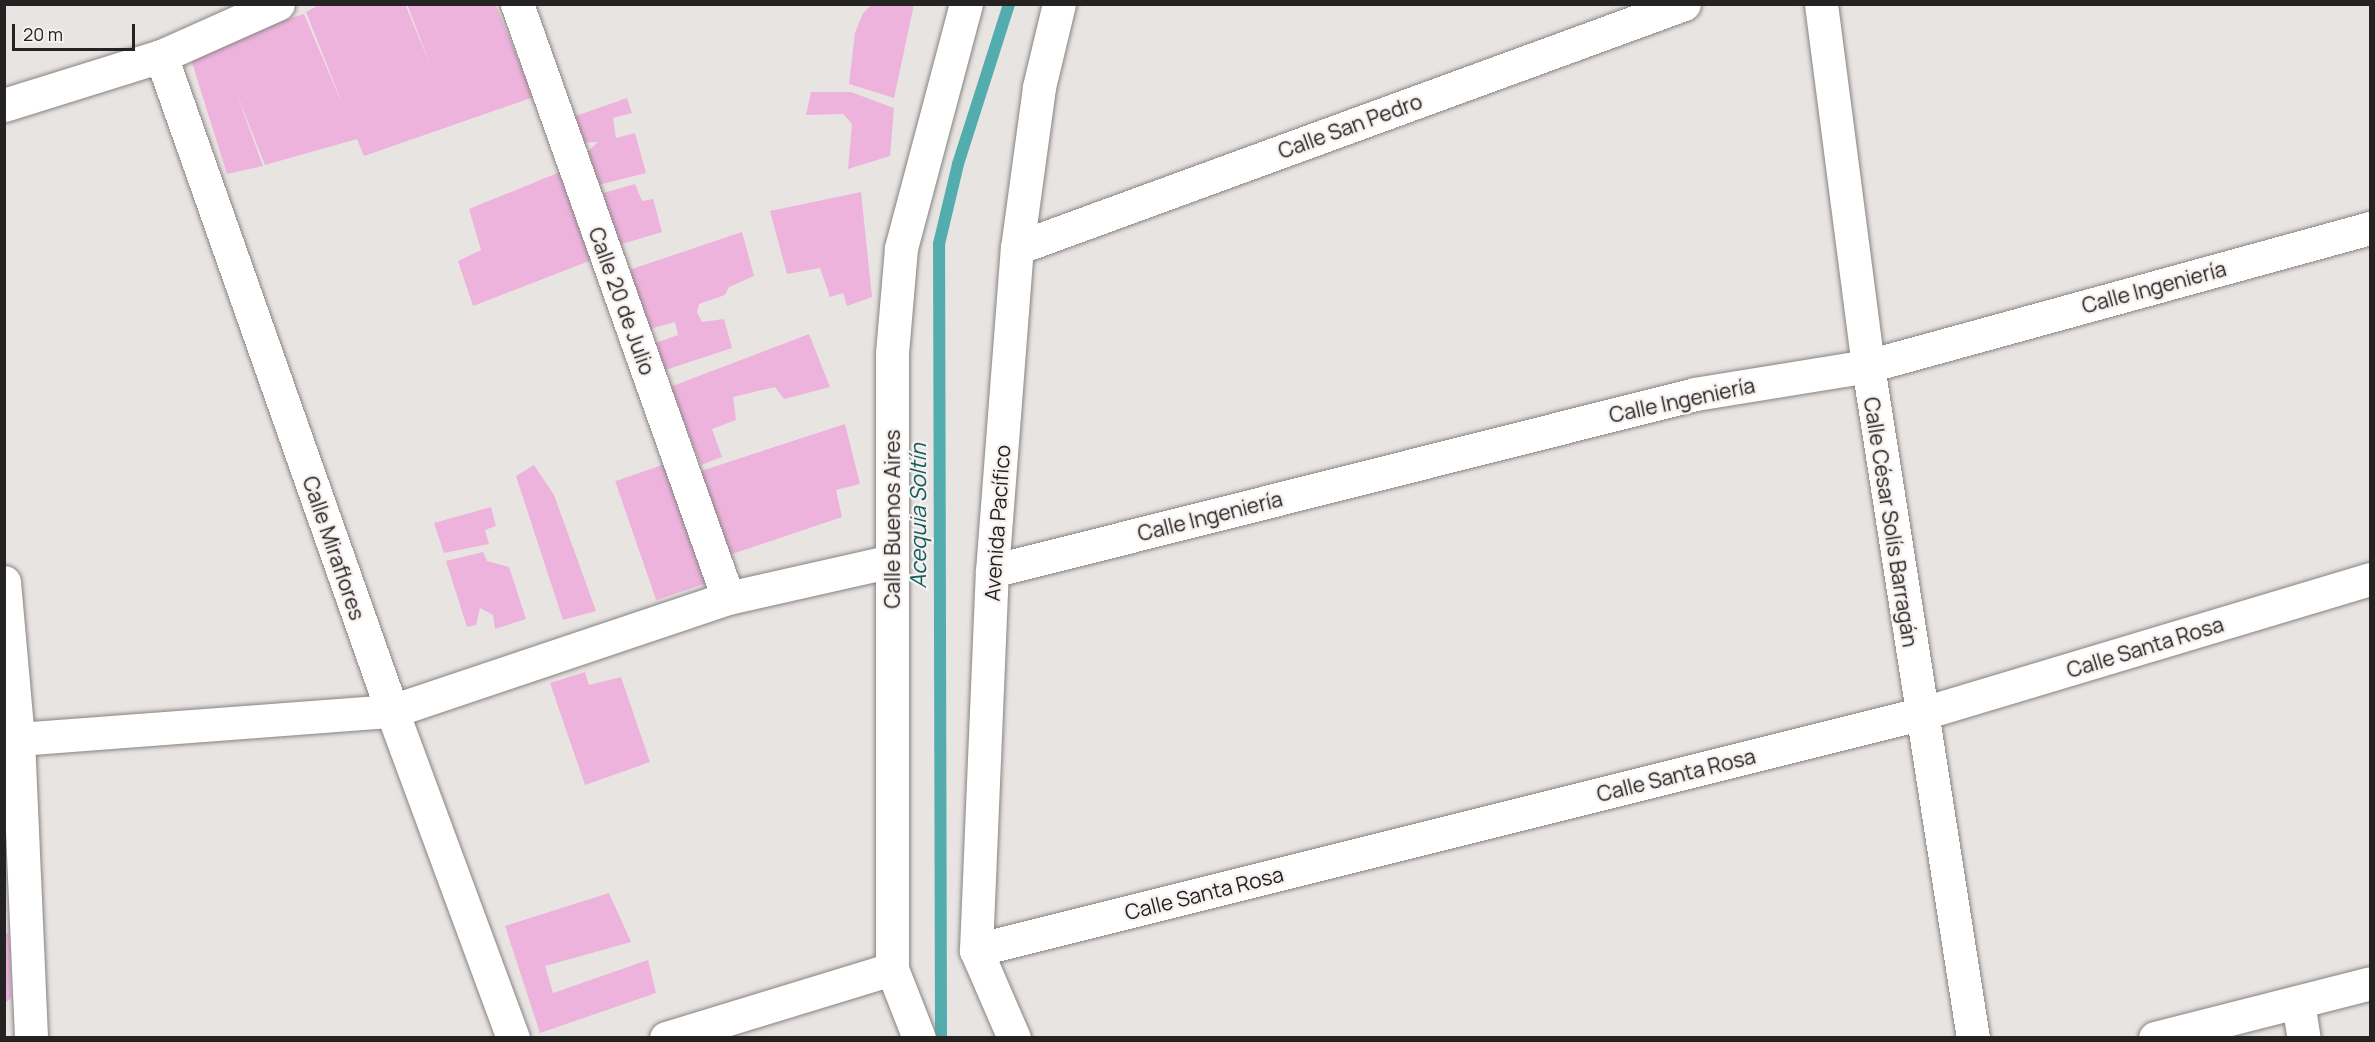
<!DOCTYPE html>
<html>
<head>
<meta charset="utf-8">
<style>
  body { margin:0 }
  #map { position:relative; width:2375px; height:1042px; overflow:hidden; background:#e8e4e2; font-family:Manrope,sans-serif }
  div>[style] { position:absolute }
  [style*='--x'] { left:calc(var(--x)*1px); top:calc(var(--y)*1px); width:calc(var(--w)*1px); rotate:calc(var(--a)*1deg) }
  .stream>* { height:12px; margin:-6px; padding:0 6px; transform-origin:6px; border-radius:6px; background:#53acae }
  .building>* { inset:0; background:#edb3dd; transform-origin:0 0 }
  .roads { filter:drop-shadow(0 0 2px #878381) drop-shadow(0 0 2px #878381) }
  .minor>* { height:33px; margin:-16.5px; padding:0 16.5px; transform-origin:16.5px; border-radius:16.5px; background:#fff }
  span { translate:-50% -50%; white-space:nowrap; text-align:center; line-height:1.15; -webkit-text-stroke:4.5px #f6f1ef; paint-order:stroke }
  .street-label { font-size:21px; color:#242222 }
  .water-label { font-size:22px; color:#135f60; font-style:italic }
  .frame { position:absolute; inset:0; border:6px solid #242222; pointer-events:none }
  .scale { position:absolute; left:12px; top:24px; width:123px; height:27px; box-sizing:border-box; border:3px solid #242222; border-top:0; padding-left:8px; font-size:18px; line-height:21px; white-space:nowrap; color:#242222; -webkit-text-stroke:4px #f6f1ef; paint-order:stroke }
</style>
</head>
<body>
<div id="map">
  <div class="stream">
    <div style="--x:941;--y:1038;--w:794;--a:-90.14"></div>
    <div style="--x:939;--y:244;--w:82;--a:-76.6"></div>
    <div style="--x:958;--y:164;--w:168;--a:-72.3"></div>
  </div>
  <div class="building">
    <div style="clip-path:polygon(321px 4px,405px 4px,431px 67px,407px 4px,495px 4px,534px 97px,364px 156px,357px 139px,265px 165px,235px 89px,263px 166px,227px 174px,188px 50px,304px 14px,346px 113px,306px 12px)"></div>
    <div style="clip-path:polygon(872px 4px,914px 4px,894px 98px,849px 84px,855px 33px,863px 13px)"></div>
    <div style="clip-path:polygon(811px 92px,851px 92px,894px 108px,890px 156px,848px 169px,852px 124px,843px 114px,806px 115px)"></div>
    <div style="clip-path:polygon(627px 98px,632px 113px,613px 118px,616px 138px,635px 133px,646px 173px,590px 187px,582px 157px,598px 142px,577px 143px,570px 118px)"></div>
    <div style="clip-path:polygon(565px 170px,597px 258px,473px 306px,458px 261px,481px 250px,469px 209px)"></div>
    <div style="clip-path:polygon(635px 184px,642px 201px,653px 199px,662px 232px,612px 247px,593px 196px)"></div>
    <div style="clip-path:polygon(861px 192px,872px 297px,847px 306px,843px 293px,830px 297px,820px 268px,787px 274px,770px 211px)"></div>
    <div style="clip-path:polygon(742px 232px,754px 276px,729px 287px,725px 295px,699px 304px,697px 312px,702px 322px,724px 319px,732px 348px,656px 373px,647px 346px,678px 335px,675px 322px,642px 331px,623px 272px)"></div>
    <div style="clip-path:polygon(809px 334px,830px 387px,784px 399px,775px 387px,733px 397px,736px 420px,712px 429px,722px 457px,701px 465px,670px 387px)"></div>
    <div style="clip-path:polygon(845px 424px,860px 484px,836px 490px,842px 517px,726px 556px,698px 472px)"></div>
    <div style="left:671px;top:462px;width:126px;height:59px;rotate:71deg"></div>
    <div style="clip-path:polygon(534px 465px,554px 495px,596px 611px,563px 620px,516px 476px)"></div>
    <div style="clip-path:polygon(491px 507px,496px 526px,485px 530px,489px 544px,444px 553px,434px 523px)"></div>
    <div style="clip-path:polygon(483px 552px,487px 561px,509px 567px,526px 619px,495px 629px,493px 615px,480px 608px,476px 625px,467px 627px,446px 561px)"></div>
    <div style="clip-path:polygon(585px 672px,589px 685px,621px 677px,650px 762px,585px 785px,550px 683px)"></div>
    <div style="clip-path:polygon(609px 893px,631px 942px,545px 966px,553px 993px,648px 960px,656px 993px,540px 1033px,505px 926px)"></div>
    <div style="clip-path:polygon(4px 933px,9px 933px,11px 998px,4px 1004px)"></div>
  </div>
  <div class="roads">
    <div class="minor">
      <div style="--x:517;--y:4;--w:630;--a:70.44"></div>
      <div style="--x:1821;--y:4;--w:365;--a:82.6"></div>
      <div style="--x:1868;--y:366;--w:680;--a:81.12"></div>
      <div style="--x:161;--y:56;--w:695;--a:70.57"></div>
      <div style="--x:392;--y:711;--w:349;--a:69.7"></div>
      <div style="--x:4;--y:105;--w:164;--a:-17.3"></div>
      <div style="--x:161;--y:56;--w:128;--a:-24"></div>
      <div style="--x:1017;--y:248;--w:710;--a:-20.09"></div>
      <div style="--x:992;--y:571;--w:725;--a:-14.13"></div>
      <div style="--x:1695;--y:394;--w:175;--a:-9.2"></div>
      <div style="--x:1868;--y:366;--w:521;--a:-15.37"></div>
      <div style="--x:4;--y:582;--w:158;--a:84.9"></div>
      <div style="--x:18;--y:739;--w:299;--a:87.5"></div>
      <div style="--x:18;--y:739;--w:375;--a:-4.3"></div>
      <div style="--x:392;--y:711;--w:354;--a:-18.6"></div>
      <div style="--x:728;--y:598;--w:168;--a:-12.7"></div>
      <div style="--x:976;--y:950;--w:973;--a:-14.04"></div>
      <div style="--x:1920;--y:714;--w:470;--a:-16.7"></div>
      <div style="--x:2298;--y:1002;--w:36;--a:81"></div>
      <div style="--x:666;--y:1038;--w:236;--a:-17"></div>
      <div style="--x:919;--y:1038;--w:74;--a:-111.4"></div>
      <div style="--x:892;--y:969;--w:616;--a:-90"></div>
      <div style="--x:892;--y:353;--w:105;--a:-85.1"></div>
      <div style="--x:901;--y:248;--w:253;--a:-75.1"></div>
      <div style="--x:1014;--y:1038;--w:96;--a:-113.4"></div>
      <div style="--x:976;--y:950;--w:379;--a:-87.6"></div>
      <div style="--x:992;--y:571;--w:324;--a:-85.6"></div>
      <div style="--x:1017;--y:248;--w:162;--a:-82.2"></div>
      <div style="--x:1039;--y:87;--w:85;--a:-76.5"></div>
      <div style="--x:2155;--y:1038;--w:222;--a:-14.3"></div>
    </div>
  </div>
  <div class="street-label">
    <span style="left:1350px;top:126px;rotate:-20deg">Calle San Pedro</span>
    <span style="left:2154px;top:287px;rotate:-15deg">Calle Ingeniería</span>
    <span style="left:622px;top:301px;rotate:70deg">Calle 20 de Julio</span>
    <span style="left:1682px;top:400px;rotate:-12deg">Calle Ingeniería</span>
    <span style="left:1210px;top:516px;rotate:-14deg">Calle Ingeniería</span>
    <span style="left:892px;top:519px;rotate:-90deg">Calle Buenos Aires</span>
    <span style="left:1891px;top:522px;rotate:81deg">Calle César Solís Barragán</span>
    <span style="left:997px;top:523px;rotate:-86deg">Avenida Pacífico</span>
    <span style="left:334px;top:548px;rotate:71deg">Calle Miraflores</span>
    <span style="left:2145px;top:647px;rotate:-17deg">Calle Santa Rosa</span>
    <span style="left:1676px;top:775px;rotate:-14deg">Calle Santa Rosa</span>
    <span style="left:1204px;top:893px;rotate:-14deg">Calle Santa Rosa</span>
  </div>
  <div class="water-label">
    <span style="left:919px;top:516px;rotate:-90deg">Acequia Soltín</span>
  </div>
  <div class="frame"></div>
  <div class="scale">20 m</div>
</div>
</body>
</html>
